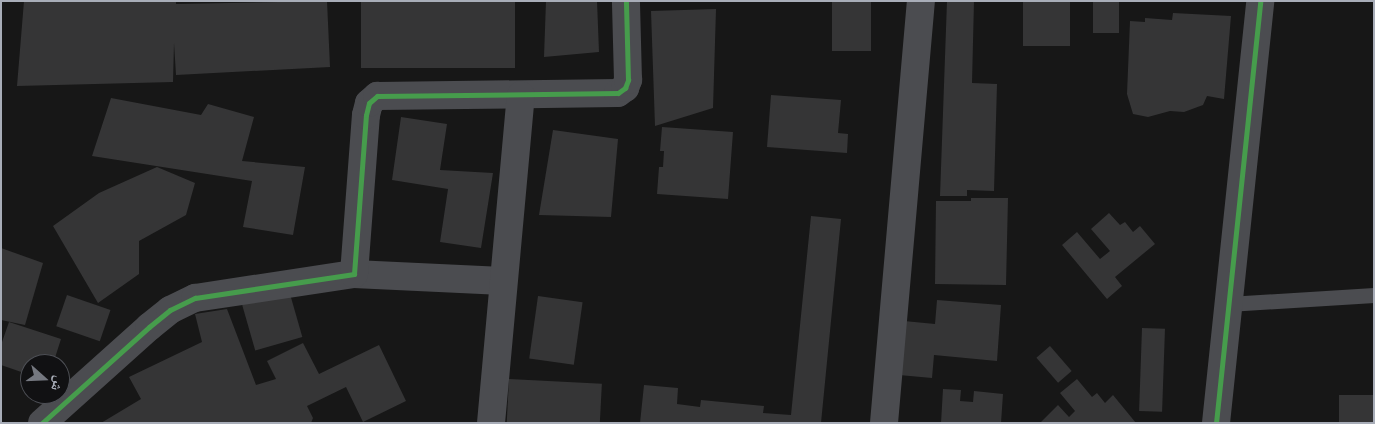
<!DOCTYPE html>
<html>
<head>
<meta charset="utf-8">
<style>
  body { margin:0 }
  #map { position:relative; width:1375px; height:424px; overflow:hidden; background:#171717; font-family:Mulish,"Noto Naskh Arabic",sans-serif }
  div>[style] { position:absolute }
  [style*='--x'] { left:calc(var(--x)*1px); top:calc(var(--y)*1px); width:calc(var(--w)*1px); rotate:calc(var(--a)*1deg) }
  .building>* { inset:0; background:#353536; transform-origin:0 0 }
  .service>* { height:15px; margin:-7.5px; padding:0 7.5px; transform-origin:7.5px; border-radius:7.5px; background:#4b4c50 }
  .minor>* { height:28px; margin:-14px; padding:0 14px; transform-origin:14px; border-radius:14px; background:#4b4c50 }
  .cycleway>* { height:5px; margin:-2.5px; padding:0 2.5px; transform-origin:2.5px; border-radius:2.5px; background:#469c4c }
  span { translate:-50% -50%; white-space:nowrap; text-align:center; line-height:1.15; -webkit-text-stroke:4.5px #111113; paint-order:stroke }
  .frame { position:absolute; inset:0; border:2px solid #a8adb8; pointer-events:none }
  .north { position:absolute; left:20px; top:354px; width:50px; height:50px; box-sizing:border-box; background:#111113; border:1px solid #4d4f55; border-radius:50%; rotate:110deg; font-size:14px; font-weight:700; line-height:20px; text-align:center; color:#a8adb8 }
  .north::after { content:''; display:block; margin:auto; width:18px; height:22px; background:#757880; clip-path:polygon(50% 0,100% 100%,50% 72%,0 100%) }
</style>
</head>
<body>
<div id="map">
  <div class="building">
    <div style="clip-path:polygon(24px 1px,176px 1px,176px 4px,327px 1px,330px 67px,176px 75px,174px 43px,173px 82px,17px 86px)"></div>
    <div style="left:361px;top:1px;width:154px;height:67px"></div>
    <div style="clip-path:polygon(546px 1px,597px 1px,599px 52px,544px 57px)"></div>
    <div style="left:832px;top:1px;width:39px;height:50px"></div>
    <div style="clip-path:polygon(947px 1px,974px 1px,972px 83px,997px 84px,994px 191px,967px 190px,967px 196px,940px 196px)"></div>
    <div style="left:1023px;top:1px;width:47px;height:45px"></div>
    <div style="left:1093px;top:1px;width:26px;height:32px"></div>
    <div style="clip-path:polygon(716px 9px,713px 108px,655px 126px,651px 11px)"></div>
    <div style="clip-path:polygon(1173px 13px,1231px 16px,1224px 99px,1207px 96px,1203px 105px,1184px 112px,1170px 111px,1148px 117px,1133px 114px,1127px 94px,1130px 21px,1145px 22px,1145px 18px,1172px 20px)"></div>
    <div style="clip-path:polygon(771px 95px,841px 100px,838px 133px,848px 134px,847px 153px,767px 147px)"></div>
    <div style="clip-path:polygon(111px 98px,201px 115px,208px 104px,254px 117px,242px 161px,305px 167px,293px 235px,243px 227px,252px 181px,92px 156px)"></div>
    <div style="clip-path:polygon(401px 117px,447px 124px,440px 170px,493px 173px,481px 248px,440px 242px,448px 189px,392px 180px)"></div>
    <div style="clip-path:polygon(662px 127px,733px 132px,728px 199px,657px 194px,659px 167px,663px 167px,664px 151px,660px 151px)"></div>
    <div style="clip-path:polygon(553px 130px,618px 139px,611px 217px,539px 215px)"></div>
    <div style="clip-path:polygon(157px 167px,195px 183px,186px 215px,139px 241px,139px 274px,98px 303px,53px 226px,99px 193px)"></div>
    <div style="clip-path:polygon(971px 198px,1008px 198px,1006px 285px,935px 284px,936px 201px,971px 201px)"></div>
    <div style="clip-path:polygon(1109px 213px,1120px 225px,1125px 222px,1133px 232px,1140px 226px,1155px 244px,1115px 277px,1122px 286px,1107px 299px,1062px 245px,1077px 232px,1100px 259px,1110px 251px,1091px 229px)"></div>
    <div style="clip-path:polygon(811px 216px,841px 219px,821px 423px,640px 423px,644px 385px,678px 388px,677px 404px,700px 407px,701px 400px,764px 406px,763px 413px,791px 415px)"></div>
    <div style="clip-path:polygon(1px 248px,43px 263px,25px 325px,1px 320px)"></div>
    <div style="left:288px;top:287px;width:52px;height:49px;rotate:74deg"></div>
    <div style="left:67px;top:295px;width:46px;height:33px;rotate:19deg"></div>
    <div style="left:538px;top:296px;width:45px;height:63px;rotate:8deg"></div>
    <div style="clip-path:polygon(937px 300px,1001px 305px,997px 361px,934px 355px,932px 378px,899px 375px,904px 321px,935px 324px)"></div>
    <div style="clip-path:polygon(227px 309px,256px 385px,276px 379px,267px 361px,303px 343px,319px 374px,379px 345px,406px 401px,363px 422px,346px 387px,307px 406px,313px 418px,311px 423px,101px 423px,141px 399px,129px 377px,202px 342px,195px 314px)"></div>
    <div style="clip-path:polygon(9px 322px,61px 339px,53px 364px,30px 364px,30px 375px,1px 365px,1px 345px)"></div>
    <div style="left:1142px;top:328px;width:23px;height:83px;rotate:2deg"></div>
    <div style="left:1050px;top:346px;width:33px;height:18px;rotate:49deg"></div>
    <div style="left:509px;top:379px;width:93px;height:44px;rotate:3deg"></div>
    <div style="clip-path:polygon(1077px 379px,1092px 397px,1097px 393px,1105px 403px,1113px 395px,1136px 423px,1040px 423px,1058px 405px,1069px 417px,1075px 411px,1060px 393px)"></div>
    <div style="clip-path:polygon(943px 389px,961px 390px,960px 401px,973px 402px,974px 391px,1003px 394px,1001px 423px,941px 423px)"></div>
    <div style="left:1339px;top:395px;width:35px;height:28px"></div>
  </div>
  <div class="service">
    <div style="--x:1228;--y:304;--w:146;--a:-3.5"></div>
  </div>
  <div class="minor">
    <div style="--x:354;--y:274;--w:149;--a:2.7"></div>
    <div style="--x:42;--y:423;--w:144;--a:-41.9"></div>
    <div style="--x:149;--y:327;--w:27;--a:-39"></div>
    <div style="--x:170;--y:310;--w:28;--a:-26"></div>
    <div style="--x:195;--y:298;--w:161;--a:-8.6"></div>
    <div style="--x:354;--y:274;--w:159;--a:-85.7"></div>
    <div style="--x:366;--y:115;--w:12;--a:-76"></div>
    <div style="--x:369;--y:103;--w:11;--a:-41"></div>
    <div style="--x:377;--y:96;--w:241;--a:-0.7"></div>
    <div style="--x:618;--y:93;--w:9;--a:-36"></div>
    <div style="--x:625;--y:88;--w:9;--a:-69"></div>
    <div style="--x:628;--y:80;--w:79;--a:-91.5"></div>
    <div style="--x:491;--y:423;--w:329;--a:-84.8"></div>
    <div style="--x:884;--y:423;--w:424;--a:-85"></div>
    <div style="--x:1216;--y:423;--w:424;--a:-84"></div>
  </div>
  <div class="cycleway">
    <div style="--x:42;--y:423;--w:144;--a:-41.9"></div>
    <div style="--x:149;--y:327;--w:27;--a:-39"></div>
    <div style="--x:170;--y:310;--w:28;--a:-26"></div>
    <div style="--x:195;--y:298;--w:161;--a:-8.6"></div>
    <div style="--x:354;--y:274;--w:159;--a:-85.7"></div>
    <div style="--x:366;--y:115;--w:12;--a:-76"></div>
    <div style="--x:369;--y:103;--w:11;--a:-41"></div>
    <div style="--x:377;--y:96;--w:241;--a:-0.7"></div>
    <div style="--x:618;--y:93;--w:9;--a:-36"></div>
    <div style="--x:625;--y:88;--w:9;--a:-69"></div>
    <div style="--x:628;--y:80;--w:79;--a:-91.5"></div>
    <div style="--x:1216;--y:423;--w:424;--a:-84"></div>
  </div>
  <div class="frame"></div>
  <div class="north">ش</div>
</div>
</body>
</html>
